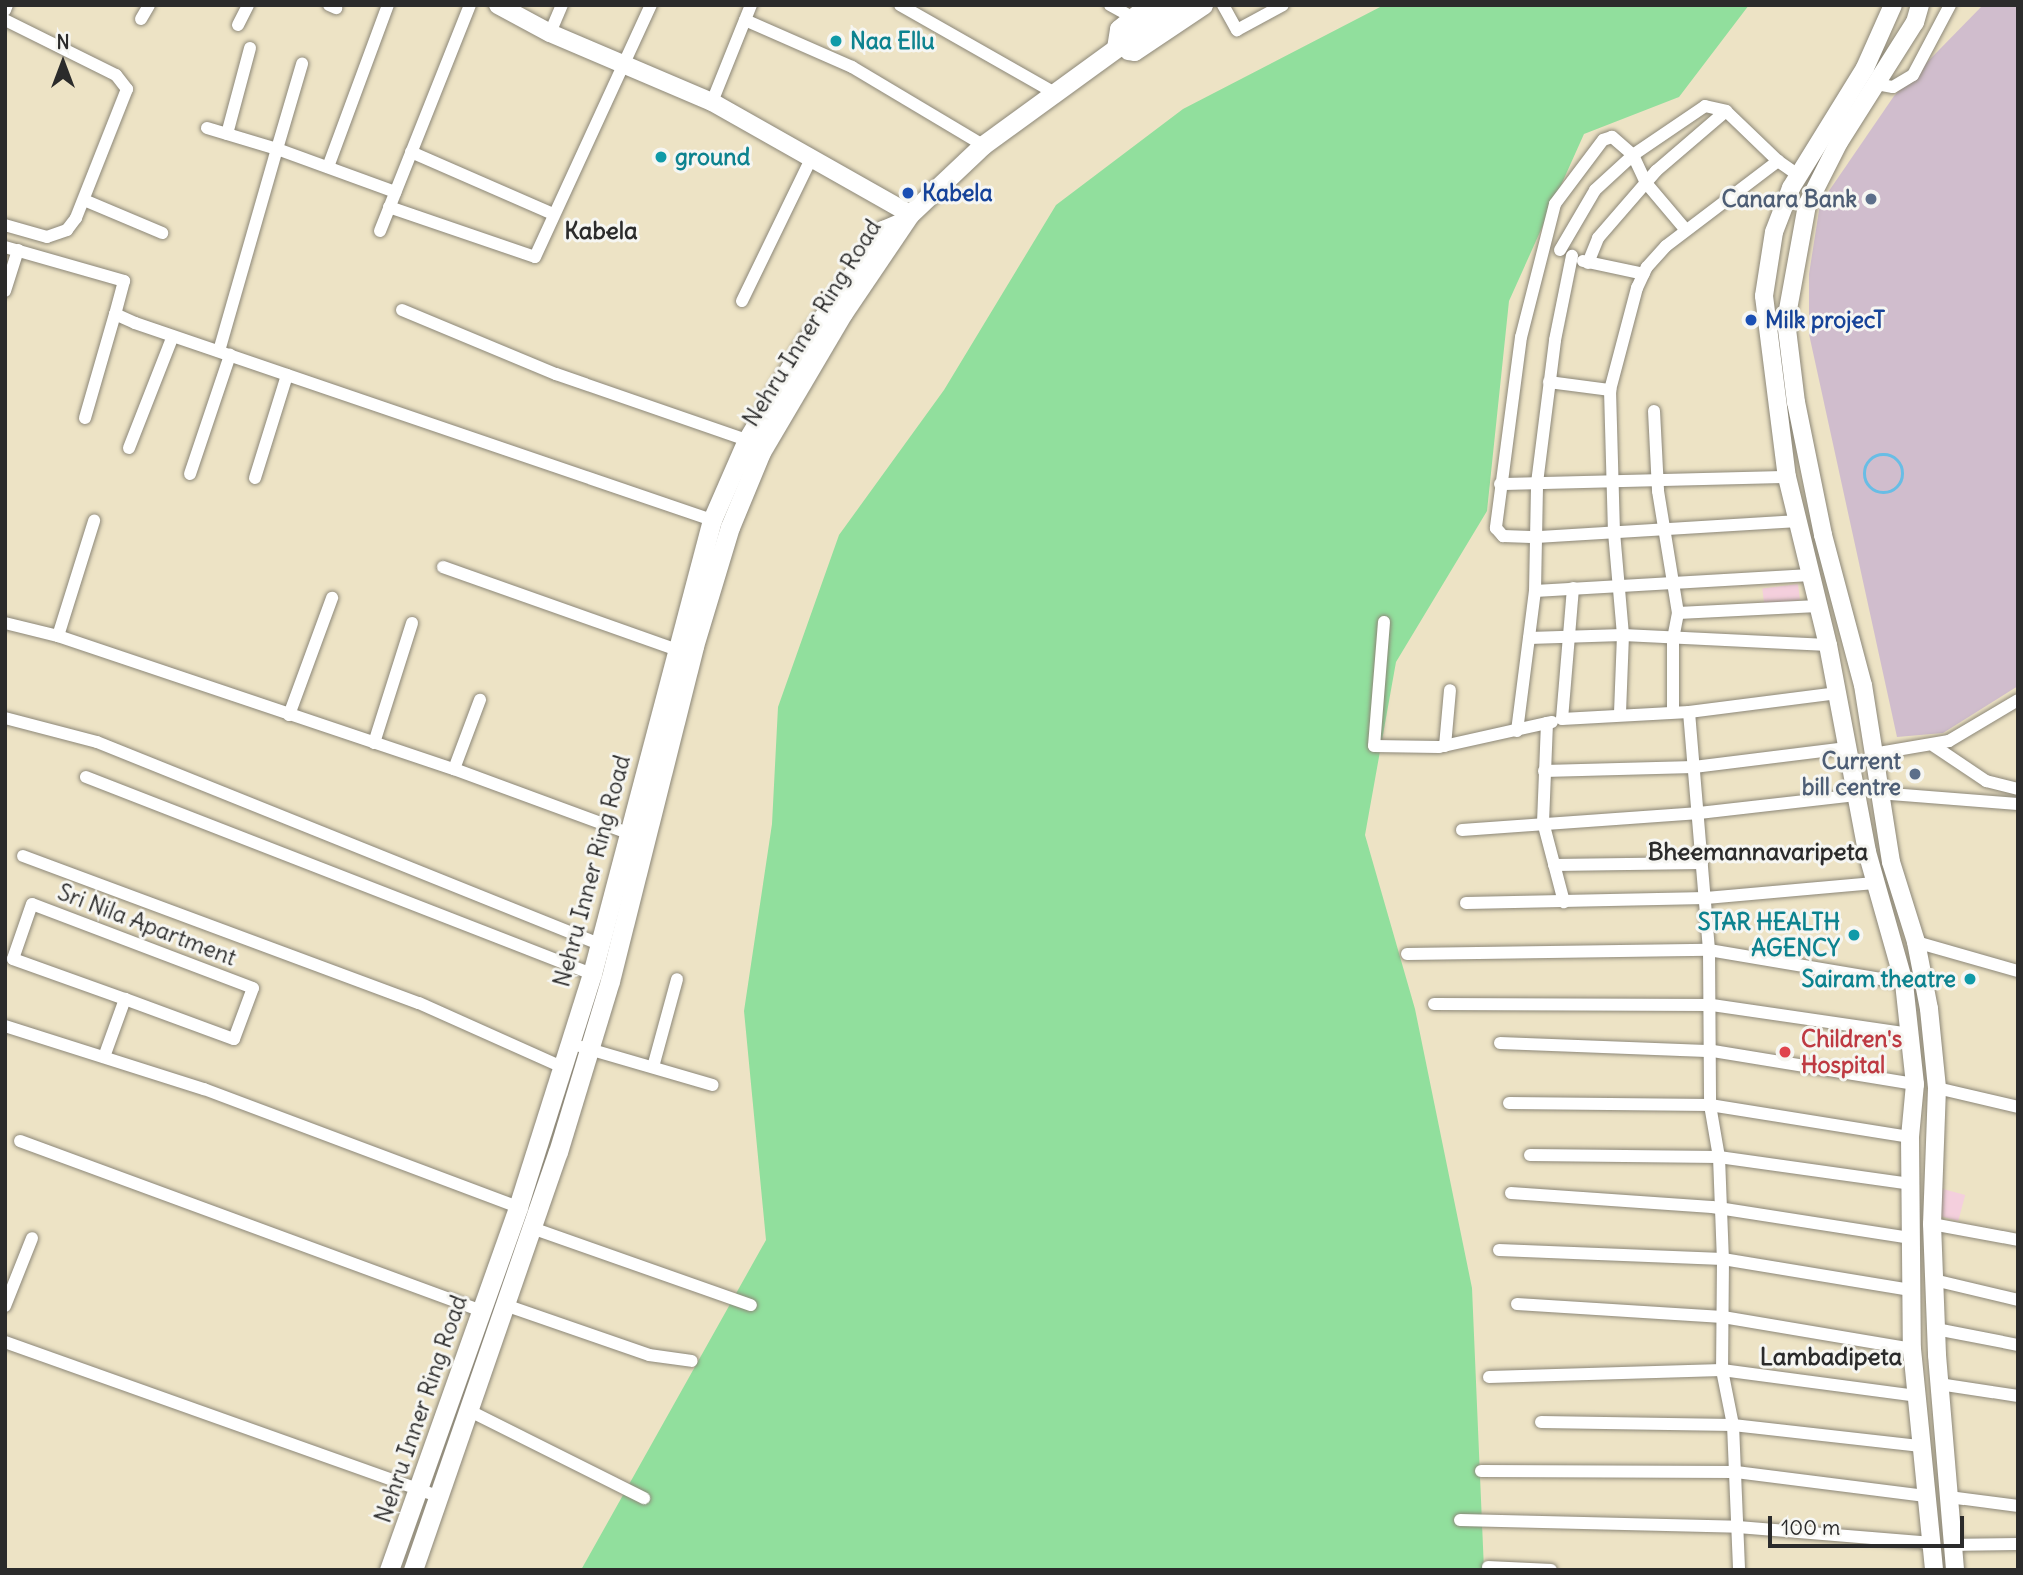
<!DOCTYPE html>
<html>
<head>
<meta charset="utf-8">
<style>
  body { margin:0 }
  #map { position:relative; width:2023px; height:1575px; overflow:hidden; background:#ede3c5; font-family:Delius,sans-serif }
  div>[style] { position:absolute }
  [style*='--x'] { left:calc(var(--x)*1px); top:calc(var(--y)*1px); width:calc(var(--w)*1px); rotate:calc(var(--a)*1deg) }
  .built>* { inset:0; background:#f4cfdd; transform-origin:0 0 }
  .industrial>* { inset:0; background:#d0bdcd }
  .green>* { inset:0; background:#91df9d }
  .stream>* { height:3.5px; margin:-1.75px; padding:0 1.75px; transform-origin:1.75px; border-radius:1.75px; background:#68bde5 }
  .stream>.ring { margin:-1.75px; padding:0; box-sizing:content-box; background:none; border:3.5px solid #68bde5; border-radius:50% }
  .roads { filter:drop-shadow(0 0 2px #8c8778) drop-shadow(0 0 2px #8c8778) }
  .street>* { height:12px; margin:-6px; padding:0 6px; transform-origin:6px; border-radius:6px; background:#fff }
  .secondary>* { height:18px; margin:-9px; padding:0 9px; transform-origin:9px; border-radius:9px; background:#fff }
  .primary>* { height:19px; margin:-9.5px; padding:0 9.5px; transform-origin:9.5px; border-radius:9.5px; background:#fff }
  .dots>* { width:19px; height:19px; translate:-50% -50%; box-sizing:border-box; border:4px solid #f6f6f2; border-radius:50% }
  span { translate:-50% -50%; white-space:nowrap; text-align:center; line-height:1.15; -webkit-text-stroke:6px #f6f6f2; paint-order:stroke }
  .culture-label { font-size:23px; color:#0d838f; font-weight:700 }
  .left { translate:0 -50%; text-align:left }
  .right { translate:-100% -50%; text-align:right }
  .transit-label { font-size:23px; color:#164399; font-weight:700 }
  .service-label { font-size:23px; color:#4e5e75; font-weight:700 }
  .street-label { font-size:23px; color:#2b2b2b }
  .health-label { font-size:23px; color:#be3a42; font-weight:700 }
  .neighbourhood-label { font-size:24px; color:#2b2b2b; font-weight:700 }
  .frame { position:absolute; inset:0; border:7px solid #2b2b2b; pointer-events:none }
  .north { position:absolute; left:28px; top:28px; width:70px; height:70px; -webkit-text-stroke:5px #f6f6f2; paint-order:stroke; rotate:0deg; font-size:19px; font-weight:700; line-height:28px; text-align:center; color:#2b2b2b }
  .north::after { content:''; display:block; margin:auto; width:24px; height:32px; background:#2b2b2b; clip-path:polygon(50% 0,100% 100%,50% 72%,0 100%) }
  .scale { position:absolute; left:1768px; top:1516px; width:196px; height:32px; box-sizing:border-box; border:4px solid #2b2b2b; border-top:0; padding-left:9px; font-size:21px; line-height:24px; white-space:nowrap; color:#2b2b2b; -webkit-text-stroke:5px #f6f6f2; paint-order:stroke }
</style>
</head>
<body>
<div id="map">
  <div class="built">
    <div style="left:1798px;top:584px;width:16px;height:36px;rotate:83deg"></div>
    <div style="left:1943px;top:1189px;width:23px;height:27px;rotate:15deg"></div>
  </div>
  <div class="industrial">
    <div style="clip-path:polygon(1983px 5px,2018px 5px,2018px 686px,1943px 733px,1897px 737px,1809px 334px,1809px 274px,1820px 204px,1894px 96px)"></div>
  </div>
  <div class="green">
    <div style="clip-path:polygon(1384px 5px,1749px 5px,1679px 97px,1584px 134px,1509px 301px,1487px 511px,1396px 662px,1365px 835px,1415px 1009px,1472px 1288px,1484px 1570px,581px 1570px,766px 1240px,744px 1011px,772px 824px,778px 707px,839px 535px,944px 390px,1056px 205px,1183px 109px)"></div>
  </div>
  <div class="stream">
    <div class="ring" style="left:1865px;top:455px;width:34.5px;height:34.5px"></div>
  </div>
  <div class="roads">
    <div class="street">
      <div style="--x:329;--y:5;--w:8;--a:23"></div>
      <div style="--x:900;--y:5;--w:178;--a:29.6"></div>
      <div style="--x:1110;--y:5;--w:25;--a:29"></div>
      <div style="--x:1223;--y:5;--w:29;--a:61"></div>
      <div style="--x:1237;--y:30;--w:52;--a:-28.5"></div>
      <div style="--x:5;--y:10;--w:5;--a:-68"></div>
      <div style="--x:141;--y:19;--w:16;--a:-60"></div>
      <div style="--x:5;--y:20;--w:124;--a:26.4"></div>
      <div style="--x:116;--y:75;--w:18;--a:52"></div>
      <div style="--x:127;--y:89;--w:139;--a:111.6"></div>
      <div style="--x:76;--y:218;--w:15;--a:127"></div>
      <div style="--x:67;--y:230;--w:21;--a:161"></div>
      <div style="--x:47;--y:237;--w:44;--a:-164.1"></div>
      <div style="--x:745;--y:20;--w:117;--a:23.7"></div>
      <div style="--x:852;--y:67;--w:152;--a:30.8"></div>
      <div style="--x:238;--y:25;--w:22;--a:-63"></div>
      <div style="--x:550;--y:33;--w:30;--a:-67"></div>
      <div style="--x:1877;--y:84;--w:16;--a:11"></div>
      <div style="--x:1893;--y:87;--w:23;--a:-31"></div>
      <div style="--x:1913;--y:75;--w:79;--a:-62.1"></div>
      <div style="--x:712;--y:102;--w:105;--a:-68.1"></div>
      <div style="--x:207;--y:128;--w:73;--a:16.7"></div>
      <div style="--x:277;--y:149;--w:89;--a:-73.6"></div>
      <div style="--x:227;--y:134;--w:89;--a:-75"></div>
      <div style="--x:411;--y:152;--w:155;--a:23.6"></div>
      <div style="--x:328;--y:167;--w:173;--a:-69.7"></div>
      <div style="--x:84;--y:200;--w:85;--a:22.9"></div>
      <div style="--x:389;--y:207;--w:154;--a:18.9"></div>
      <div style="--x:535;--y:257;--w:277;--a:-65.3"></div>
      <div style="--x:1685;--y:229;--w:60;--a:-130.3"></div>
      <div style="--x:1646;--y:183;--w:31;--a:-115"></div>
      <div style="--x:1633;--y:155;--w:28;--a:-139"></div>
      <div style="--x:1612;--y:137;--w:9;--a:162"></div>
      <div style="--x:1603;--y:140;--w:80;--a:126.9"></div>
      <div style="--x:1555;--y:204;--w:137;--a:104.3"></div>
      <div style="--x:1521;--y:337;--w:193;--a:97.5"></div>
      <div style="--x:1496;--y:528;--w:11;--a:49"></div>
      <div style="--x:1503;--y:536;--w:35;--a:2"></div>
      <div style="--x:1538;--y:537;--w:259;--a:-3.5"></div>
      <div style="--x:380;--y:231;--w:243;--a:-68.3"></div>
      <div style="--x:5;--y:247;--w:124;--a:15.9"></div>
      <div style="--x:124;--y:281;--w:34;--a:105"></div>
      <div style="--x:115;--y:314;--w:22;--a:24"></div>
      <div style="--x:135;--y:323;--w:610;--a:18.85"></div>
      <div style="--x:1560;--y:250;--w:69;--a:-59.7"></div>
      <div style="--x:1595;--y:190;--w:52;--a:-42.6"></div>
      <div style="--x:1633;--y:155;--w:87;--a:-34.2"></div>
      <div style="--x:1705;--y:106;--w:22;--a:13"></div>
      <div style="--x:1726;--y:111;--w:72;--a:43.9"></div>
      <div style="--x:1583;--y:261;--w:62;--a:12"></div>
      <div style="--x:1588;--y:263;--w:27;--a:-68"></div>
      <div style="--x:1598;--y:238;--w:89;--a:-49.1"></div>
      <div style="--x:1656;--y:171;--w:92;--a:-40.6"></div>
      <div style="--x:5;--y:291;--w:43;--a:-72.4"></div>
      <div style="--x:742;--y:301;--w:158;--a:-64.1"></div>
      <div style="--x:402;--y:310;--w:167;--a:22.6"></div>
      <div style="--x:556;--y:374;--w:202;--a:19.1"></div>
      <div style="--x:219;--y:351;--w:210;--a:-74"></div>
      <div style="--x:277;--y:149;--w:126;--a:20"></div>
      <div style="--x:1549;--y:382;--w:62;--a:7.5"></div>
      <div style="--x:1654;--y:411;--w:80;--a:87.1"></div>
      <div style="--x:1658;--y:491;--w:124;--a:80.7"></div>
      <div style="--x:1678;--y:613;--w:25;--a:101"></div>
      <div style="--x:1673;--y:638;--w:74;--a:90"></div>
      <div style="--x:85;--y:418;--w:108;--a:-73.9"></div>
      <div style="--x:129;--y:448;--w:120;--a:-68.6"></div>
      <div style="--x:190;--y:474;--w:126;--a:-71.4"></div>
      <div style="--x:255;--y:478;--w:108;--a:-72.7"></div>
      <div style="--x:1500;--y:484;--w:287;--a:-1.4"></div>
      <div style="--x:443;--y:567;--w:246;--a:19.5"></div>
      <div style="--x:1573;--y:588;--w:131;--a:94.8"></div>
      <div style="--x:1562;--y:719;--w:127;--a:-3.2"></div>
      <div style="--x:1689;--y:712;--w:150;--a:-7.3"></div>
      <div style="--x:1535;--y:591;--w:276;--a:-3.3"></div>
      <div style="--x:1678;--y:613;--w:140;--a:-2.9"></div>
      <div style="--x:1384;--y:622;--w:124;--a:94.6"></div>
      <div style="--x:1374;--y:746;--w:65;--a:0.9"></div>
      <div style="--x:1439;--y:747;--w:111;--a:-12.5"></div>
      <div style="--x:5;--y:623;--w:55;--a:13.8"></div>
      <div style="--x:58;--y:636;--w:121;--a:-72.6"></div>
      <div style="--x:58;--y:636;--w:418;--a:18.6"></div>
      <div style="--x:454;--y:769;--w:185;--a:20.2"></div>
      <div style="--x:1529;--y:638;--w:94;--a:-1.8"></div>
      <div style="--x:1623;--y:635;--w:205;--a:2.8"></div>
      <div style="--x:1689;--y:712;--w:239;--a:85.2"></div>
      <div style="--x:1709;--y:950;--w:155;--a:89.6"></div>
      <div style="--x:1710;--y:1105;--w:53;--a:80.2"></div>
      <div style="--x:1719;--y:1157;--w:102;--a:87.8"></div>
      <div style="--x:1723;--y:1259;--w:111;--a:90.5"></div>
      <div style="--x:1722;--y:1370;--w:56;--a:78.7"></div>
      <div style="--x:1733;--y:1425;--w:145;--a:87.6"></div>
      <div style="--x:1620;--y:713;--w:78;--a:-87.8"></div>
      <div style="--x:1623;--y:635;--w:102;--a:-95"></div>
      <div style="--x:1614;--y:533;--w:143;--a:-91.6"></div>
      <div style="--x:1610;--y:390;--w:106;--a:-75.2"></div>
      <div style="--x:1637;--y:288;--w:23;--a:-65"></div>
      <div style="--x:1647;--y:267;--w:28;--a:-48"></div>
      <div style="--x:1666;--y:246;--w:141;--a:-37.2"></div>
      <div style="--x:1778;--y:161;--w:24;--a:35"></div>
      <div style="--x:289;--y:715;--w:125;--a:-69.8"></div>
      <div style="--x:5;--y:718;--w:95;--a:14.6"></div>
      <div style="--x:97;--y:742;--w:541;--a:21.92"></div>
      <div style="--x:1552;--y:722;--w:5;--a:169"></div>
      <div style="--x:1547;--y:723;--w:99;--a:92.3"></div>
      <div style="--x:1543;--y:822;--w:83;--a:75.3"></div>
      <div style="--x:1517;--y:731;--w:141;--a:-82.7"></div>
      <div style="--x:1535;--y:591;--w:108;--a:-88.9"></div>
      <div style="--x:1537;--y:483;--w:144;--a:-82.8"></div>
      <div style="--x:1555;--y:340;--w:86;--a:-78.6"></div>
      <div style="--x:374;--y:743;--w:126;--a:-72.4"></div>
      <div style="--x:1445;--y:746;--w:56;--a:-84.9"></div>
      <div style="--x:1934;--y:746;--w:63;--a:33.9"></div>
      <div style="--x:1986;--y:781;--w:33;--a:14"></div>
      <div style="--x:1873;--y:754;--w:77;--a:-9.7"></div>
      <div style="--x:1949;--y:741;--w:80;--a:-30.7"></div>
      <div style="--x:454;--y:769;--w:74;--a:-69.4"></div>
      <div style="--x:1544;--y:771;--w:150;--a:-1.5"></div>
      <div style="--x:1694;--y:767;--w:154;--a:-7.1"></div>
      <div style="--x:86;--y:777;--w:543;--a:21.27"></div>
      <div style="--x:1878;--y:793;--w:140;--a:4.5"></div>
      <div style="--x:1462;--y:830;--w:238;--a:-4.1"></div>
      <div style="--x:1699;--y:813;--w:158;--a:-6.5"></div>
      <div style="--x:23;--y:856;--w:422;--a:20.4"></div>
      <div style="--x:419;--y:1003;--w:157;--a:24.1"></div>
      <div style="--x:1554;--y:865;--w:148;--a:-0.8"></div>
      <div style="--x:1466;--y:903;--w:240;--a:-1.2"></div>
      <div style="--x:1706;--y:898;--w:169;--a:-5.1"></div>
      <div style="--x:1916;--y:942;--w:106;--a:15.9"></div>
      <div style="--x:1407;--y:954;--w:302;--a:-0.8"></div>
      <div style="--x:1709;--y:950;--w:198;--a:9.6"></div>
      <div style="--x:1434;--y:1004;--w:278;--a:0.2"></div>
      <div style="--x:1712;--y:1005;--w:200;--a:8.3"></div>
      <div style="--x:5;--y:1026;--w:209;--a:17.6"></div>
      <div style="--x:204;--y:1089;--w:335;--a:20.6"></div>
      <div style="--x:1500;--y:1043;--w:213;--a:2.2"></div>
      <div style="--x:1713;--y:1051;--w:205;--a:9.3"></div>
      <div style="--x:582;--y:1047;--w:136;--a:16.2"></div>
      <div style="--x:104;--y:1057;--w:62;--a:-70.1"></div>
      <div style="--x:125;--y:999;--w:116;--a:20.2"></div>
      <div style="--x:234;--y:1039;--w:54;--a:-69.6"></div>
      <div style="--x:253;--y:988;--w:236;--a:-159.2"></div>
      <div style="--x:32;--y:904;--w:58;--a:109.1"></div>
      <div style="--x:13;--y:959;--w:119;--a:19.7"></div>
      <div style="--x:653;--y:1067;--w:91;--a:-74.7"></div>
      <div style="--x:1937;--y:1088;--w:83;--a:13.2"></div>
      <div style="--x:1509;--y:1103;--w:201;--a:0.6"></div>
      <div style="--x:1710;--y:1105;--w:203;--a:9.1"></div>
      <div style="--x:20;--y:1141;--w:491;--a:20.2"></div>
      <div style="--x:1530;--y:1155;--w:189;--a:0.6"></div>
      <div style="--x:1719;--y:1157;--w:193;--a:8"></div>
      <div style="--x:1511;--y:1193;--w:201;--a:4"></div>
      <div style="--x:1712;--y:1207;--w:200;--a:8.9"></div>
      <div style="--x:1932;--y:1224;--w:87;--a:10.5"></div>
      <div style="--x:532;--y:1228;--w:232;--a:19.4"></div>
      <div style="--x:1499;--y:1250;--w:224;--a:2.3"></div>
      <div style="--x:1723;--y:1259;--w:190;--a:9.4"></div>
      <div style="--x:1934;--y:1280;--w:86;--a:13.4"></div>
      <div style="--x:1517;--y:1304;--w:206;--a:3.6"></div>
      <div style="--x:1723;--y:1317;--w:192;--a:9.6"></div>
      <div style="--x:505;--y:1305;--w:152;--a:19.1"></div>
      <div style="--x:649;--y:1355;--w:43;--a:7.9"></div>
      <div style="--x:5;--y:1306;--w:73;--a:-68.3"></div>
      <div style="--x:1936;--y:1329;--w:84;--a:11"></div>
      <div style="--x:5;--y:1342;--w:460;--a:19.6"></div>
      <div style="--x:1489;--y:1377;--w:233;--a:-1.7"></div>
      <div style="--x:1722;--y:1370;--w:196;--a:7.6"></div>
      <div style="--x:1939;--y:1384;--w:80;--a:8.6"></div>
      <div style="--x:468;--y:1410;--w:197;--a:26.6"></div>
      <div style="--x:1541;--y:1422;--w:192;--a:0.9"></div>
      <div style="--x:1733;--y:1425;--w:187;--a:6.4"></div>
      <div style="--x:1481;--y:1471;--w:255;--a:0.2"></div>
      <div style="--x:1736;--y:1472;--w:191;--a:7.2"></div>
      <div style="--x:1949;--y:1497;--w:70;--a:7.4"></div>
      <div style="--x:1460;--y:1520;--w:278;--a:1.4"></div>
      <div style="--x:1738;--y:1527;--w:195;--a:4.7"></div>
      <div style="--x:1953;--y:1545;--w:65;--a:-0.9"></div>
      <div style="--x:1488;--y:1567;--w:63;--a:2.7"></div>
    </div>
    <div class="secondary">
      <div style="--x:498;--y:5;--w:59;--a:28.3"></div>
      <div style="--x:550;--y:33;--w:176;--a:23.1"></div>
      <div style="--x:712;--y:102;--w:227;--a:29.5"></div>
      <div style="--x:1893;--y:5;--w:69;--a:114"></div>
      <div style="--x:1865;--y:68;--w:141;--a:121.7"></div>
      <div style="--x:1791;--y:188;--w:47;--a:111.1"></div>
      <div style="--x:1774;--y:232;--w:65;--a:98.9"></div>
      <div style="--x:1764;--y:296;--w:182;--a:82.8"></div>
      <div style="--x:1787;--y:477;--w:173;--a:76.3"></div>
      <div style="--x:1828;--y:645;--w:211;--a:79.3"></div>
      <div style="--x:1867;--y:852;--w:136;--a:74.2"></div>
      <div style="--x:1904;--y:983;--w:102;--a:83.8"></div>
      <div style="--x:1915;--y:1084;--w:53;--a:95.4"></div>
      <div style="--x:1910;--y:1137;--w:212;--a:89.5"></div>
      <div style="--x:1912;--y:1349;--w:222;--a:84.3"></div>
      <div style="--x:1920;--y:5;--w:18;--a:106"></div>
      <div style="--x:1915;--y:22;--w:142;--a:122.3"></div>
      <div style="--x:1839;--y:142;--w:71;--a:116.9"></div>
      <div style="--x:1807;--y:205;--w:118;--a:100.3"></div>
      <div style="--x:1786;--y:321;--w:82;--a:83"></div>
      <div style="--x:1796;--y:402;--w:136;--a:78.5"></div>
      <div style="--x:1823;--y:535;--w:155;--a:75.1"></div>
      <div style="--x:1863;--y:685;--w:179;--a:81"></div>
      <div style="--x:1891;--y:862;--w:84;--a:72.6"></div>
      <div style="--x:1916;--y:942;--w:68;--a:79"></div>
      <div style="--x:1929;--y:1009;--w:79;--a:84.2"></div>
      <div style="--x:1937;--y:1088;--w:136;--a:92.1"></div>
      <div style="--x:1932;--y:1224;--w:131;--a:87.8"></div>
      <div style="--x:1937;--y:1355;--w:216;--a:85.2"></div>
    </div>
    <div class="primary">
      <div style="--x:1116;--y:48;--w:19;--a:-81"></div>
      <div style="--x:1119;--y:29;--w:38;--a:-39"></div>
      <div style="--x:1128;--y:50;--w:6;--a:9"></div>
      <div style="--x:1134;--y:51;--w:83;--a:-33.7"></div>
      <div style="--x:389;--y:1570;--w:385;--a:-70.4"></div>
      <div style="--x:518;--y:1207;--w:244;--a:-72.4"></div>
      <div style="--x:592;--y:974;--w:470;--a:-75.2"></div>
      <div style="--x:712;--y:520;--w:87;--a:-66.4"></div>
      <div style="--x:747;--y:440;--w:106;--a:-59.3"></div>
      <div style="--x:801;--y:349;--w:145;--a:-55.4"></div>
      <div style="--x:883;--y:230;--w:21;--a:-23"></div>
      <div style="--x:413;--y:1570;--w:442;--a:-70.9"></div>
      <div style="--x:558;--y:1152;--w:179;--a:-73.1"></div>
      <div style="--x:610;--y:981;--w:345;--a:-75.9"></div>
      <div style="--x:694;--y:646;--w:124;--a:-73.2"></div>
      <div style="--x:730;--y:527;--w:81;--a:-67.5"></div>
      <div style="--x:761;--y:452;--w:161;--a:-59.5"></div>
      <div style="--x:843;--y:313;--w:120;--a:-55.9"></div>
      <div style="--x:910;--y:214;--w:100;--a:-43.4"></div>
      <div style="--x:983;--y:145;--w:238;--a:-36"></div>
    </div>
  </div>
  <div class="dots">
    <div style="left:836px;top:41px;background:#0f9aa8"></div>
    <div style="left:661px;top:157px;background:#0f9aa8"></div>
    <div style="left:908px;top:193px;background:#1a4fb4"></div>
    <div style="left:1871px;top:199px;background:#5c6f8a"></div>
    <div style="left:1751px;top:320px;background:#1a4fb4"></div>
    <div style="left:1915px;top:774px;background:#5c6f8a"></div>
    <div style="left:1854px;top:935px;background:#0f9aa8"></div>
    <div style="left:1970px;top:979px;background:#0f9aa8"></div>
    <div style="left:1785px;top:1052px;background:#e0444e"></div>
  </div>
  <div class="culture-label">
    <span class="left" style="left:850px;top:41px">Naa Ellu</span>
    <span class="left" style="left:675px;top:157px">ground</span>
    <span class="right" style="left:1840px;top:935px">STAR HEALTH<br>AGENCY</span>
    <span class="right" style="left:1956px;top:979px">Sairam theatre</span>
  </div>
  <div class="transit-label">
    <span class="left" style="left:922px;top:193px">Kabela</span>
    <span class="left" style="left:1765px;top:320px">Milk projecT</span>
  </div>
  <div class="service-label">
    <span class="right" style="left:1857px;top:199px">Canara Bank</span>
    <span class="right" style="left:1901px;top:774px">Current<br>bill centre</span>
  </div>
  <div class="street-label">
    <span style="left:812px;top:323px;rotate:-58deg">Nehru Inner Ring Road</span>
    <span style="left:592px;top:871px;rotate:-75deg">Nehru Inner Ring Road</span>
    <span style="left:147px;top:925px;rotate:21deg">Sri Nila Apartment</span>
    <span style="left:421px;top:1409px;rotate:-71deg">Nehru Inner Ring Road</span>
  </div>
  <div class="health-label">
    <span class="left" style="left:1801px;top:1052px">Children's<br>Hospital</span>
  </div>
  <div class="neighbourhood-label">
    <span style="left:601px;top:231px">Kabela</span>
    <span style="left:1758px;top:852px">Bheemannavaripeta</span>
    <span style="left:1831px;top:1357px">Lambadipeta</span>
  </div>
  <div class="frame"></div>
  <div class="north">N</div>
  <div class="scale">100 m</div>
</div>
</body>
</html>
